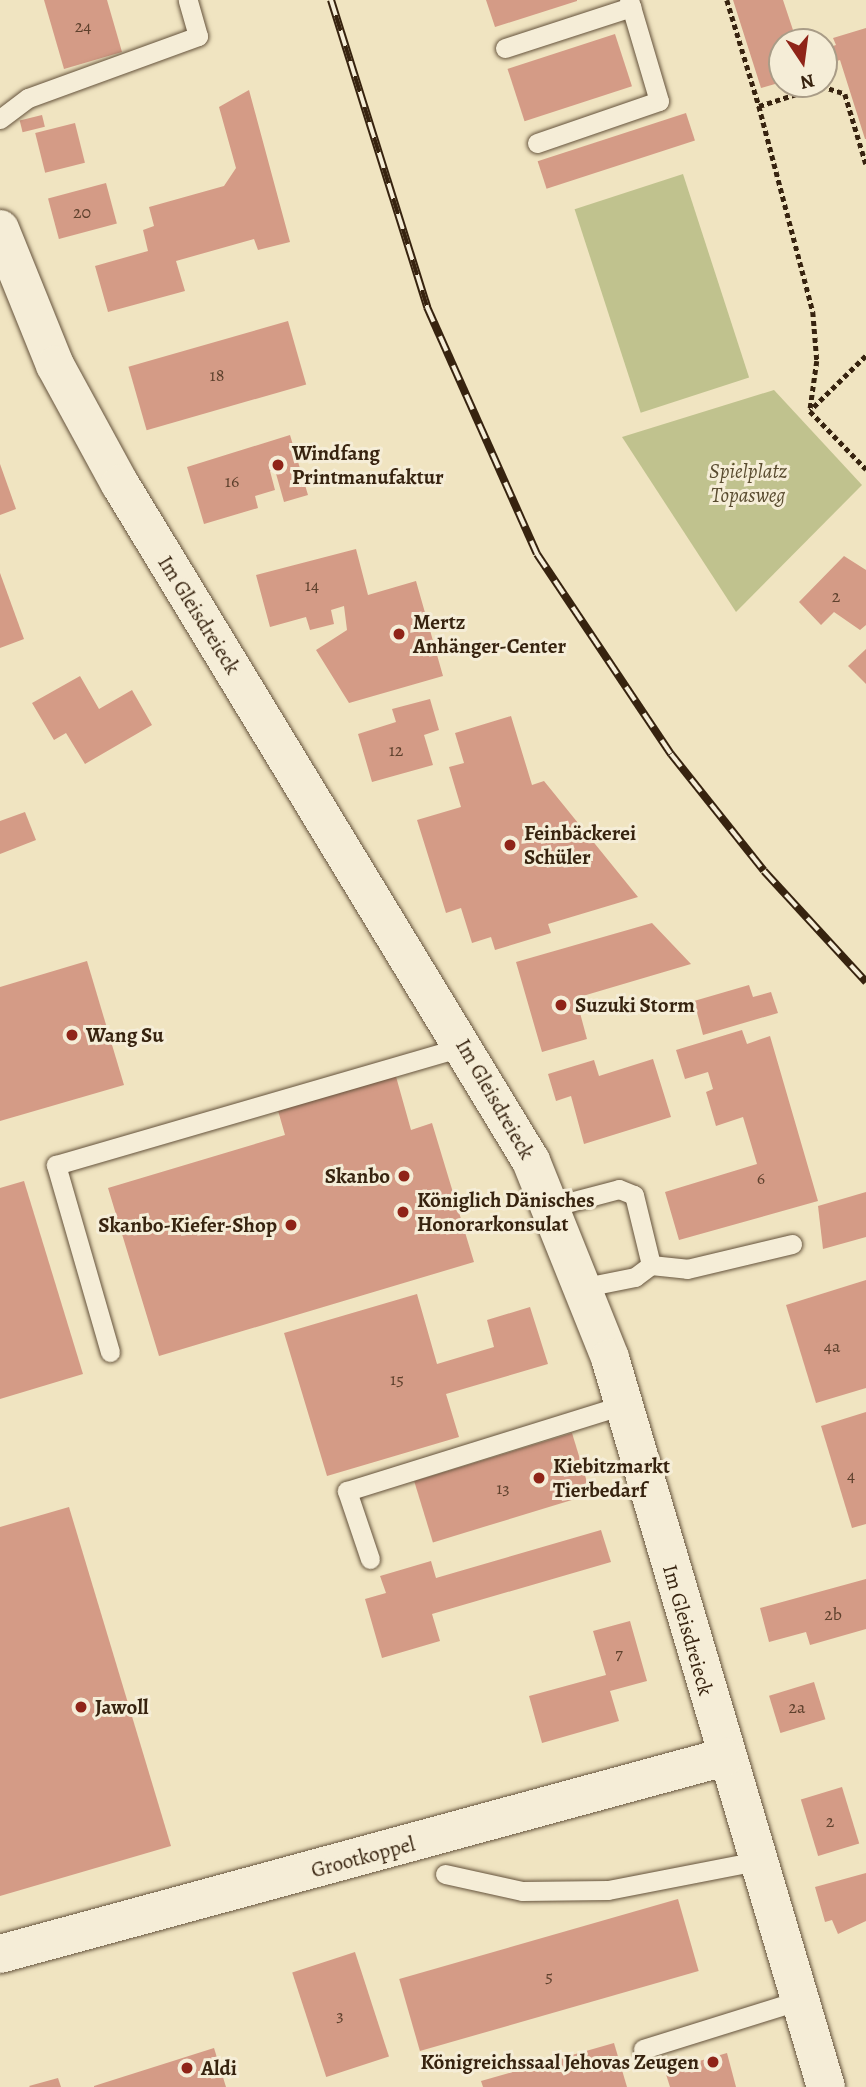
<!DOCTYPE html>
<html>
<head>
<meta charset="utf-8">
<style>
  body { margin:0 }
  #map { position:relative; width:866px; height:2087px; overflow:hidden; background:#f0e4c1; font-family:Alegreya,serif }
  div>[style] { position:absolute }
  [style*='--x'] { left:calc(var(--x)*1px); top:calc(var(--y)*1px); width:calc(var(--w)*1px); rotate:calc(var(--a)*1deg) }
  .green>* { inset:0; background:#c0c28e; transform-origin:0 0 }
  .building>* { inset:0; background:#d49b86; transform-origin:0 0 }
  .path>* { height:4.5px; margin-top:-2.25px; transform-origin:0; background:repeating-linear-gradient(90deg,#37230f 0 5px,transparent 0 8.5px) }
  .roads { filter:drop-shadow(0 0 2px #65533c) drop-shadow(0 0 2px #65533c) }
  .lane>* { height:19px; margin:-9.5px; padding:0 9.5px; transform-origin:9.5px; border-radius:9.5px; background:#f5edd7 }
  .street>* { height:38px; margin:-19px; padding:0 19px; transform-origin:19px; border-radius:19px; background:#f5edd7 }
  .rail>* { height:8px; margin-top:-4px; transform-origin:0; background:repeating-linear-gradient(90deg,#f5edd7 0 16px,#37230f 0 32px); box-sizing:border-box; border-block:2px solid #37230f }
  .dots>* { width:19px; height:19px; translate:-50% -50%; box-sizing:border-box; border:4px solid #f5edd7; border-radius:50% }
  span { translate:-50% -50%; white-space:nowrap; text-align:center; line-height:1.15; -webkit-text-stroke:6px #f5edd7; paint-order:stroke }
  .number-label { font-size:18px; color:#5e412d }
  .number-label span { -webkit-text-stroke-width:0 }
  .poi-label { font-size:21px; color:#37230f; font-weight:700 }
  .left { translate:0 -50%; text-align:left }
  .right { translate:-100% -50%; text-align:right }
  .park-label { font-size:21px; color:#594b2f; font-style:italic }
  .street-label { font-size:21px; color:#37230f }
  .north { position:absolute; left:768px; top:28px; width:70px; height:70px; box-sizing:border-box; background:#f5edd7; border:2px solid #a99c87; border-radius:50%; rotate:167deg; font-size:19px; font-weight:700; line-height:28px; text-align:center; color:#37230f }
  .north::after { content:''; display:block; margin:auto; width:24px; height:32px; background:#8f2418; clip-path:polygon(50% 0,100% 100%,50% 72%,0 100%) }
</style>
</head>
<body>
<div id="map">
  <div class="green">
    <div style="left:683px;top:174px;width:214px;height:114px;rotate:72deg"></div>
    <div style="clip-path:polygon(774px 390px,862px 485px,736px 612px,622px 437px)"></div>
  </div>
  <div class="building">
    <div style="clip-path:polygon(44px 0,107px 0,122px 52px,64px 69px)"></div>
    <div style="clip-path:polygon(486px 0,577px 0,577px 1px,495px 27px)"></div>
    <div style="clip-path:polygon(733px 0,783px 0,797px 42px,782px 42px,782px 82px,761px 88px)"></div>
    <div style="clip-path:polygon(866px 28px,866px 139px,865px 139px,840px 60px,824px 65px,824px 49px,836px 45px,833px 38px)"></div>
    <div style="left:615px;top:34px;width:55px;height:113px;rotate:72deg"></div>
    <div style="clip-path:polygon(249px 90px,290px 242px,258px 250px,254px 239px,176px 261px,185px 291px,108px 312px,95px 266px,148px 251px,143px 230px,154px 226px,149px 207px,224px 186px,236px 168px,219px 107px)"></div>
    <div style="left:686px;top:113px;width:29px;height:156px;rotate:72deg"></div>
    <div style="left:42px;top:115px;width:12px;height:23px;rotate:76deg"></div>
    <div style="left:75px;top:123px;width:41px;height:41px;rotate:76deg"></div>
    <div style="left:106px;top:183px;width:42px;height:60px;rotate:75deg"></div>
    <div style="left:288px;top:321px;width:66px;height:166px;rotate:74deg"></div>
    <div style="clip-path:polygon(290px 435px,308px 495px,284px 502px,275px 470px,270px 471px,275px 490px,255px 496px,258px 508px,204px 524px,187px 467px)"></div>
    <div style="clip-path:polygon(0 464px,16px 509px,0 515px)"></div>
    <div style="clip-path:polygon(356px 549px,368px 595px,416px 581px,443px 676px,349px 703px,316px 650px,347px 630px,344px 606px,331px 610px,334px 624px,310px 630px,306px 617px,270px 627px,256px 575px)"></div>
    <div style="clip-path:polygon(844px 556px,866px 570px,866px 625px,860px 630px,834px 612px,821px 625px,799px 602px)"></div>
    <div style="clip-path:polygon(0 573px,24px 639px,0 648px)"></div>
    <div style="clip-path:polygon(866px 649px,866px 684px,848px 666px)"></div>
    <div style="clip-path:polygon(80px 676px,99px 709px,132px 690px,152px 725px,85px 764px,66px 733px,54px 740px,32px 703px)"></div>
    <div style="clip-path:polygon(430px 699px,439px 730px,424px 735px,433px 765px,372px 782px,358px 734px,396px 722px,392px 709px)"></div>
    <div style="clip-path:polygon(511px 716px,532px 785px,544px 781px,638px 897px,548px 924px,551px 933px,495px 950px,491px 937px,472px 943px,461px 908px,446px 913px,417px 820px,461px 807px,449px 767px,464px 763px,455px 733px)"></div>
    <div style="clip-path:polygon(25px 812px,36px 840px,0 854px,0 821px)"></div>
    <div style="clip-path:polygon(652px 923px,691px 964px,576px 998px,587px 1039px,542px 1052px,516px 962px)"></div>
    <div style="clip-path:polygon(87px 961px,124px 1085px,0 1121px,0 987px)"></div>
    <div style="clip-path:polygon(749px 985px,753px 997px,771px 992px,778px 1013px,703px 1035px,694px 1001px)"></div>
    <div style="clip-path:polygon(742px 1030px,747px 1044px,770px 1036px,818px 1201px,679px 1240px,665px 1192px,757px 1164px,743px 1117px,716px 1126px,706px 1092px,713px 1089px,708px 1072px,685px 1079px,676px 1050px)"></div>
    <div style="clip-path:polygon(653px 1059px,671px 1117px,584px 1144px,571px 1096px,556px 1101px,548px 1074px,594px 1060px,599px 1076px)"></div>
    <div style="clip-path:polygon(395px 1073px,411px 1130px,432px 1123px,474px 1262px,159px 1356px,108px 1188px,285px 1135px,277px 1107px)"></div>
    <div style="clip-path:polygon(24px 1181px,83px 1374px,0 1399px,0 1188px)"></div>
    <div style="clip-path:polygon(866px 1192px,866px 1237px,823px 1249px,818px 1206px)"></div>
    <div style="clip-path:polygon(866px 1280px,866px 1388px,816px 1403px,786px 1305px)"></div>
    <div style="clip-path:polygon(417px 1294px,437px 1364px,494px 1347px,487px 1320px,530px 1307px,548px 1364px,446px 1394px,459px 1437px,327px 1476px,284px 1333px)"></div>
    <div style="clip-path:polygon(866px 1412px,866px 1524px,852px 1528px,821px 1426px)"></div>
    <div style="left:572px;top:1433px;width:64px;height:165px;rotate:73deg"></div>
    <div style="clip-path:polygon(69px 1507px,171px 1846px,0 1896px,0 1527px)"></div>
    <div style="clip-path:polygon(601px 1530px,611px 1562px,432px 1614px,440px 1641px,382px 1658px,365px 1599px,386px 1593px,380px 1576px,431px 1561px,436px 1578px)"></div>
    <div style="clip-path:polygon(866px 1579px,866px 1629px,810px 1645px,806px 1632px,769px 1642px,760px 1608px)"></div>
    <div style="clip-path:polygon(630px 1621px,647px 1681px,610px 1691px,619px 1721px,542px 1743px,529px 1696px,606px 1675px,593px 1631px)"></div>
    <div style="left:814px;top:1682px;width:39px;height:47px;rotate:73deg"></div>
    <div style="left:842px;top:1787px;width:59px;height:43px;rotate:73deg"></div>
    <div style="clip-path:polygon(866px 1873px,866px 1921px,838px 1934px,832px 1920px,825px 1922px,815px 1887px)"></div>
    <div style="left:678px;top:1899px;width:75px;height:290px;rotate:74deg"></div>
    <div style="left:355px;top:1952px;width:110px;height:66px;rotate:72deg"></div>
    <div style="clip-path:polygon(614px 2043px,627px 2087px,483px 2087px,481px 2081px)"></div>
    <div style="clip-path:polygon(214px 2048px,226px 2087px,94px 2087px,94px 2086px)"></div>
    <div style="clip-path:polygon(727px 2053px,736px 2087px,670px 2087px,665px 2071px)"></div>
    <div style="clip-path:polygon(58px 2078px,61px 2087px,30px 2087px,29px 2086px)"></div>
  </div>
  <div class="path">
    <div style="--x:727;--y:0;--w:111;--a:73.2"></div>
    <div style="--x:759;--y:106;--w:65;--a:-17.9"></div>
    <div style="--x:821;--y:86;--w:25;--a:18"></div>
    <div style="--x:845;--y:94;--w:73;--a:73.3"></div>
    <div style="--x:759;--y:106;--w:213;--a:75.3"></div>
    <div style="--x:813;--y:312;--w:49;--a:85.3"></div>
    <div style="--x:817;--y:361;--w:50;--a:98"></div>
    <div style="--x:866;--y:356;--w:78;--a:135.5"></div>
    <div style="--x:810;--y:411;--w:81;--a:46"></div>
  </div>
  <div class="roads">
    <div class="lane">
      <div style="--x:505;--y:48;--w:133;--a:-18"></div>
      <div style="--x:0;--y:119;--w:35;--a:-37"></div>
      <div style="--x:28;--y:98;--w:181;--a:-20"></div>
      <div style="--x:198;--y:36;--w:37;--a:-106"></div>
      <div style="--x:537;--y:143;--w:129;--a:-19"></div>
      <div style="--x:659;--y:101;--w:105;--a:-106.5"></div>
      <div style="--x:551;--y:1207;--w:70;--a:-14.8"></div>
      <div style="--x:619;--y:1189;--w:16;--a:22"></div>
      <div style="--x:634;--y:1195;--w:72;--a:76.3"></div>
      <div style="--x:651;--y:1265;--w:20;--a:143"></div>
      <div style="--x:635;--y:1277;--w:51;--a:168.7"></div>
      <div style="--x:651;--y:1265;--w:36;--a:6"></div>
      <div style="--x:687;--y:1269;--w:108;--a:-13.4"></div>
      <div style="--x:110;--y:1352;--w:195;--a:-106.1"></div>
      <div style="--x:56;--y:1165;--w:426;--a:-16.2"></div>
      <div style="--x:370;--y:1559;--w:72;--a:-108.7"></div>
      <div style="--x:347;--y:1491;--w:289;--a:-17.3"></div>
      <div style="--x:445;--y:1874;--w:79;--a:12.4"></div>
      <div style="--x:522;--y:1891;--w:86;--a:-0.7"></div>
      <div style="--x:608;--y:1890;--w:152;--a:-11"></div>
      <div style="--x:643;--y:2049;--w:164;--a:-17.3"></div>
    </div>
    <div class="street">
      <div style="--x:0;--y:229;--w:147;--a:68"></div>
      <div style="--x:55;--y:365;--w:136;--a:61.4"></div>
      <div style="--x:120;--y:484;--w:792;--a:58.74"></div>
      <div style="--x:531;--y:1161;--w:212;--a:68.1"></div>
      <div style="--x:610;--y:1358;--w:760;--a:73.5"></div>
      <div style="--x:0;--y:1954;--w:751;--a:-15.2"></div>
    </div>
  </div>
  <div class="rail">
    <div style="--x:331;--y:0;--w:322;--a:72.6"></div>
    <div style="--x:427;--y:307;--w:270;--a:66"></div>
    <div style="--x:537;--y:554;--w:241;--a:56.2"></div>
    <div style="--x:671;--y:754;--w:149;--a:51.5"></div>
    <div style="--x:764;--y:871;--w:151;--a:47.4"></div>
  </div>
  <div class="dots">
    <div style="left:278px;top:465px;background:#8f2418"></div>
    <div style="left:399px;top:634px;background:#8f2418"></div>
    <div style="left:510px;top:845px;background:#8f2418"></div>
    <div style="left:561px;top:1005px;background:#8f2418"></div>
    <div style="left:72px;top:1035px;background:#8f2418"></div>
    <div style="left:404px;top:1176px;background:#8f2418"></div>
    <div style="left:403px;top:1212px;background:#8f2418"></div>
    <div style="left:291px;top:1225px;background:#8f2418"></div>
    <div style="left:539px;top:1478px;background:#8f2418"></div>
    <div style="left:81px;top:1707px;background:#8f2418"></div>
    <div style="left:713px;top:2062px;background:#8f2418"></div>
    <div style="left:187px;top:2068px;background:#8f2418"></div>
  </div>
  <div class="number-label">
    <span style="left:83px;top:26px">24</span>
    <span style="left:82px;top:212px">20</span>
    <span style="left:217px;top:375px">18</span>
    <span style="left:232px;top:481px">16</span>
    <span style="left:312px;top:585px">14</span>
    <span style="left:836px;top:596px">2</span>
    <span style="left:396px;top:750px">12</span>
    <span style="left:761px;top:1178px">6</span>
    <span style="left:832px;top:1346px">4a</span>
    <span style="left:397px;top:1379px">15</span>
    <span style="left:851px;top:1475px">4</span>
    <span style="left:503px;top:1488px">13</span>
    <span style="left:833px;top:1614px">2b</span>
    <span style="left:619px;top:1653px">7</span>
    <span style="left:797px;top:1707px">2a</span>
    <span style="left:830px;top:1821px">2</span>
    <span style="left:549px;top:1976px">5</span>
    <span style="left:340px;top:2015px">3</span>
  </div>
  <div class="poi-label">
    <span class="left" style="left:292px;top:465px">Windfang<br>Printmanufaktur</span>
    <span class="left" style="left:413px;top:634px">Mertz<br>Anhänger-Center</span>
    <span class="left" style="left:524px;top:845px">Feinbäckerei<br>Schüler</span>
    <span class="left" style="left:575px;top:1005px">Suzuki Storm</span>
    <span class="left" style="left:86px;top:1035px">Wang Su</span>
    <span class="right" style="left:390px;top:1176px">Skanbo</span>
    <span class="left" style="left:417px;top:1212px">Königlich Dänisches<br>Honorarkonsulat</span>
    <span class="right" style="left:277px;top:1225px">Skanbo-Kiefer-Shop</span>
    <span class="left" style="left:553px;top:1478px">Kiebitzmarkt<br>Tierbedarf</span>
    <span class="left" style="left:95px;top:1707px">Jawoll</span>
    <span class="right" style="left:699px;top:2062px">Königreichssaal Jehovas Zeugen</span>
    <span class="left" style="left:201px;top:2068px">Aldi</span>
  </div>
  <div class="park-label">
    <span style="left:748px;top:483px">Spielplatz<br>Topasweg</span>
  </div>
  <div class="street-label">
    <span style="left:199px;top:615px;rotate:58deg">Im Gleisdreieck</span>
    <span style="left:495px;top:1099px;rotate:60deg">Im Gleisdreieck</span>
    <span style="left:688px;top:1630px;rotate:74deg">Im Gleisdreieck</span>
    <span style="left:363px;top:1857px;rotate:-15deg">Grootkoppel</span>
  </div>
  <div class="north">N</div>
</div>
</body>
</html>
